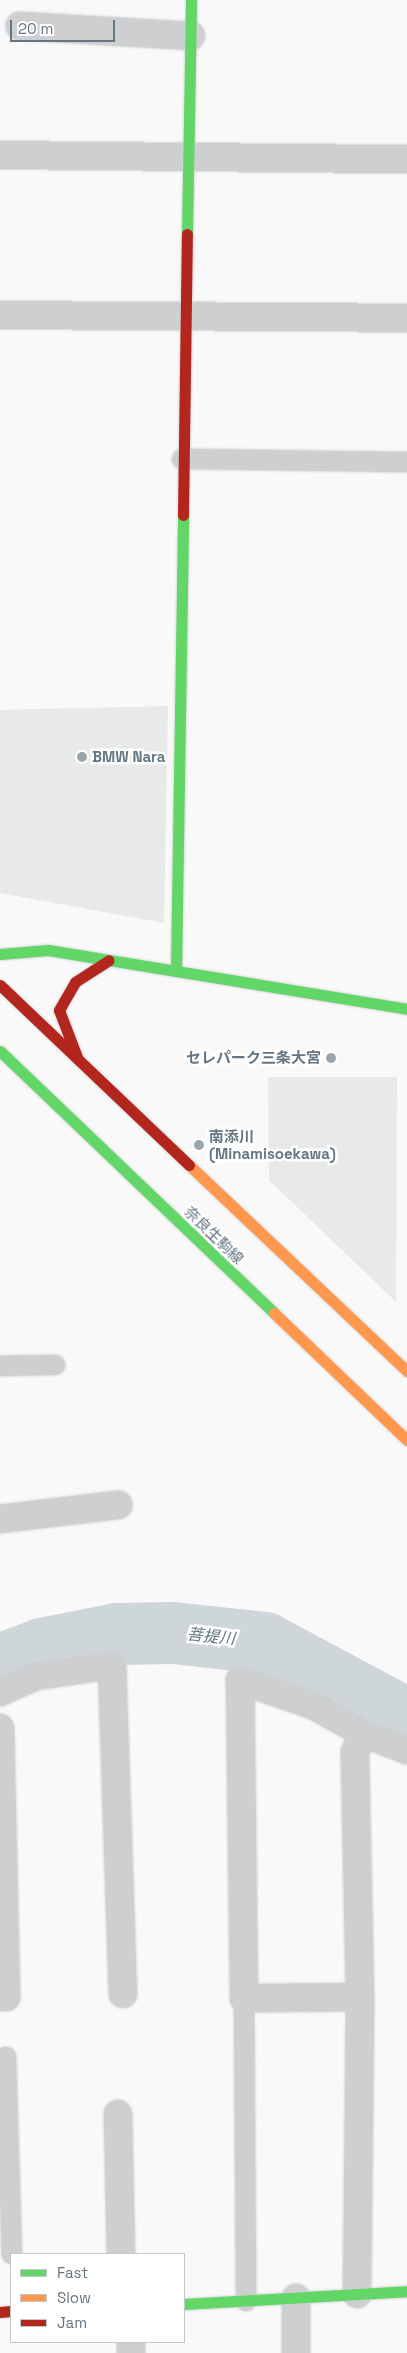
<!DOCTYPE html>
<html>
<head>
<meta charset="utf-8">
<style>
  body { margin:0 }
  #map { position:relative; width:407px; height:2353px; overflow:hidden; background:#f9f9f9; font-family:"Space Grotesk","Noto Sans JP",sans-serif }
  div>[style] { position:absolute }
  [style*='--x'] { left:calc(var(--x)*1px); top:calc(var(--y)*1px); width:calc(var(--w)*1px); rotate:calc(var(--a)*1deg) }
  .built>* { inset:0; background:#e8e9e9 }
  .river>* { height:62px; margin:-31px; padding:0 31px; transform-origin:31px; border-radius:31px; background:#ced6d9 }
  .roads { filter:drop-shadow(0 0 1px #d5d6d7) drop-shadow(0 0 1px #d5d6d7) }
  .lane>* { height:20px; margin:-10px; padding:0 10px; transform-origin:10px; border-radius:10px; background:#cecfd0 }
  .street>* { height:28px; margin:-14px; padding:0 14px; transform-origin:14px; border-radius:14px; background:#cecfd0 }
  .fast>* { height:11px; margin:-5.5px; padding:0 5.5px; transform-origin:5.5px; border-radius:5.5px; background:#63d668 }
  .slow>* { height:11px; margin:-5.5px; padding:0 5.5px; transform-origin:5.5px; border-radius:5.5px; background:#ff974d }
  .jam>* { height:11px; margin:-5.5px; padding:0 5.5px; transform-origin:5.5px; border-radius:5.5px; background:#b3261e }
  .dots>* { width:14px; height:14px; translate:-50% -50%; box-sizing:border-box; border:2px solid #fff; border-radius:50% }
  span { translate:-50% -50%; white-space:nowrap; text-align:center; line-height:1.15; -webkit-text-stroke:5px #fff; paint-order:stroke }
  .poi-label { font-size:15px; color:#657683; font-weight:700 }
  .left { translate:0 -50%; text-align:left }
  .right { translate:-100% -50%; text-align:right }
  .street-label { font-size:15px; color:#657683 }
  .water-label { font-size:16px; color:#60757c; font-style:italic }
  .legend { position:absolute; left:10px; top:2253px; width:175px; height:90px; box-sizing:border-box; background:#fff; border:1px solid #c1c8cd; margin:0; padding:6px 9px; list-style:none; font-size:15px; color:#657683 }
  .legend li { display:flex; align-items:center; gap:10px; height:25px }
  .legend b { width:25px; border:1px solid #c1c8cd }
  .scale { position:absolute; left:10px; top:20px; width:105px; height:22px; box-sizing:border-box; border:2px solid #657683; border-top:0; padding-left:6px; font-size:15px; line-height:18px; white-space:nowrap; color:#657683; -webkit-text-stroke:4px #fff; paint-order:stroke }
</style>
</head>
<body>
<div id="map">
  <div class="built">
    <div style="clip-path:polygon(168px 706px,164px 923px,0 893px,0 710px)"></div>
    <div style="clip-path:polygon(268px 1077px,397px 1077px,396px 1302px,269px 1180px)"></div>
  </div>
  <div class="river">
    <div style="--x:0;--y:1665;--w:45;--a:-20.9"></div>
    <div style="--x:42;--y:1649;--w:76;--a:-11.3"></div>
    <div style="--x:117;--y:1634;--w:56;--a:-1"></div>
    <div style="--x:173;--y:1633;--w:93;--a:6.2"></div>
    <div style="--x:265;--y:1643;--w:161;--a:28.2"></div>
  </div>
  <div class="roads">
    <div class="lane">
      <div style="--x:182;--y:459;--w:225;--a:0.8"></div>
      <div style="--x:0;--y:1366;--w:55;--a:-1"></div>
      <div style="--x:244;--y:1998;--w:303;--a:89.6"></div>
      <div style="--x:6;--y:2057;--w:197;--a:88.3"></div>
    </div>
    <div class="street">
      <div style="--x:20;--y:26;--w:171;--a:3.3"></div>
      <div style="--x:0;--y:155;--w:407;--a:0.6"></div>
      <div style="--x:0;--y:315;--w:407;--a:0.4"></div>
      <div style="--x:0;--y:1519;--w:119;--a:-6.8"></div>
      <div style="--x:0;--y:1692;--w:39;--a:-24"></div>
      <div style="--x:36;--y:1676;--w:77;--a:-8.2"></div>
      <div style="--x:112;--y:1665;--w:329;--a:88.1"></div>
      <div style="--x:0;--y:1728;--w:269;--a:88.7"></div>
      <div style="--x:6;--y:1997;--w:6;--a:180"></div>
      <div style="--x:360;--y:1997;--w:116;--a:179.5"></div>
      <div style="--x:244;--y:1998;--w:318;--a:-90.7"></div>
      <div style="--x:240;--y:1680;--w:77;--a:18.9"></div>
      <div style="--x:313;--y:1705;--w:57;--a:29.2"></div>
      <div style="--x:363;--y:1733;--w:47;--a:21.1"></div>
      <div style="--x:118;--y:2114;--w:140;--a:88.8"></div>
      <div style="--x:357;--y:2294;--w:297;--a:-89.4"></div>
      <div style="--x:360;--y:1997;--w:245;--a:-91.2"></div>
      <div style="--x:355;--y:1752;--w:21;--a:-67"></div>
      <div style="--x:296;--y:2298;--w:55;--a:90"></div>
      <div style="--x:131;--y:2353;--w:11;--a:-90"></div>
    </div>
    <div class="fast">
      <div style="--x:187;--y:234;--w:234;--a:-89"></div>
      <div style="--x:0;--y:954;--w:48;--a:-4.8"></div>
      <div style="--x:48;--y:950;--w:364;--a:9.3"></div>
      <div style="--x:176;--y:971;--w:456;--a:-89.1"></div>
      <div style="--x:0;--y:1051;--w:379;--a:43.7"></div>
      <div style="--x:184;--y:2304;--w:223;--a:-3.3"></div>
    </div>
    <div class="slow">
      <div style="--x:189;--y:1165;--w:300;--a:43.4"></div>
      <div style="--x:274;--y:1313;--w:184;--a:43.7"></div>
    </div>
    <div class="jam">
      <div style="--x:183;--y:515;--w:281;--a:-89.2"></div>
      <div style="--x:0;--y:985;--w:261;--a:43.6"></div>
      <div style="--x:77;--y:1057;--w:50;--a:-111"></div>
      <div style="--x:59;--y:1010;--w:32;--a:-60"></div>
      <div style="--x:75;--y:982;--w:40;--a:-32.9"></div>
      <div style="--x:0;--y:2312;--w:11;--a:-5"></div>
    </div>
  </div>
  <div class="dots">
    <div style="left:82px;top:757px;background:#99a4ac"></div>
    <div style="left:331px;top:1058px;background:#99a4ac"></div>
    <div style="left:199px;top:1145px;background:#99a4ac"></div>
  </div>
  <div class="poi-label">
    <span class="left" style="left:92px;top:757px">BMW Nara</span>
    <span class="right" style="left:321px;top:1058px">セレパーク三条大宮</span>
    <span class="left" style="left:209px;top:1145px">南添川<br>(Minamisoekawa)</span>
  </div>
  <div class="street-label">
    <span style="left:214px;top:1235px;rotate:44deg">奈良生駒線</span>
  </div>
  <div class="water-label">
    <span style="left:211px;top:1637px;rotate:6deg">菩提川</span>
  </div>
  <ul class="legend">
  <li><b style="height:6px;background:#63d668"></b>Fast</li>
  <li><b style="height:6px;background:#ff974d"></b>Slow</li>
  <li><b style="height:6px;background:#b3261e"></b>Jam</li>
  </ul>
  <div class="scale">20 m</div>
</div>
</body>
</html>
